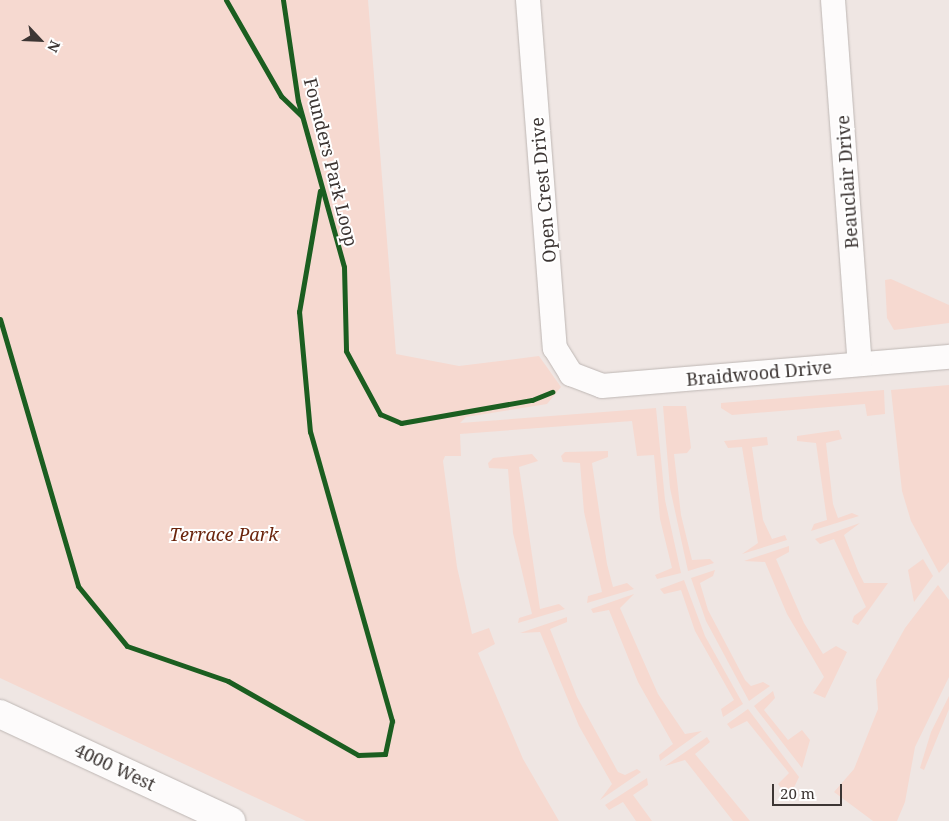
<!DOCTYPE html>
<html>
<head>
<meta charset="utf-8">
<style>
  body { margin:0 }
  #map { position:relative; width:949px; height:821px; overflow:hidden; background:#efe6e3; font-family:"Noto Serif",serif }
  div>[style] { position:absolute }
  [style*='--x'] { left:calc(var(--x)*1px); top:calc(var(--y)*1px); width:calc(var(--w)*1px); rotate:calc(var(--a)*1deg) }
  .green>* { inset:0; background:#f6d9d0 }
  .roads { filter:drop-shadow(0 0 1px #beb7b4) drop-shadow(0 0 1px #beb7b4) }
  .street>* { height:24px; margin:-12px; padding:0 12px; transform-origin:12px; border-radius:12px; background:#fdfbfb }
  .secondary>* { height:28px; margin:-14px; padding:0 14px; transform-origin:14px; border-radius:14px; background:#fdfbfb }
  .cycleway>* { height:5px; margin:-2.5px; padding:0 2.5px; transform-origin:2.5px; border-radius:2.5px; background:#1b5e20 }
  span { translate:-50% -50%; white-space:nowrap; text-align:center; line-height:1.15; -webkit-text-stroke:4px #fff; paint-order:stroke }
  .street-label { font-size:18px; color:#3d3634 }
  .park-label { font-size:18px; color:#6b250d; font-style:italic }
  .north { position:absolute; left:15px; top:15px; width:50px; height:50px; -webkit-text-stroke:4px #fff; paint-order:stroke; rotate:115deg; font-size:14px; font-weight:700; line-height:20px; text-align:center; color:#3d3634 }
  .north::after { content:''; display:block; margin:auto; width:18px; height:22px; background:#3d3634; clip-path:polygon(50% 0,100% 100%,50% 72%,0 100%) }
  .scale { position:absolute; left:772px; top:784px; width:70px; height:22px; box-sizing:border-box; border:2px solid #3d3634; border-top:0; padding-left:6px; font-size:15px; line-height:18px; white-space:nowrap; color:#3d3634; -webkit-text-stroke:4px #fff; paint-order:stroke }
</style>
</head>
<body>
<div id="map">
  <div class="green">
    <div style="clip-path:polygon(0 0,368px 0,396px 354px,459px 366px,539px 356px,561px 387px,547px 404px,466px 417px,460px 423px,656px 408px,665px 500px,681px 573px,657px 579px,655px 575px,672px 568px,660px 519px,654px 455px,637px 456px,632px 421px,460px 434px,461px 456px,445px 456px,443px 461px,457px 567px,472px 634px,489px 628px,495px 644px,478px 653px,523px 759px,559px 821px,306px 821px,0 678px)"></div>
    <div style="clip-path:polygon(891px 279px,949px 305px,949px 323px,894px 330px,887px 318px,885px 280px)"></div>
    <div style="clip-path:polygon(949px 385px,949px 562px,939px 573px,911px 521px,902px 491px,891px 390px)"></div>
    <div style="clip-path:polygon(884px 390px,885px 414px,867px 416px,865px 404px,732px 415px,721px 408px,721px 403px)"></div>
    <div style="clip-path:polygon(663px 406px,686px 406px,691px 448px,687px 453px,674px 454px,681px 515px,692px 560px,710px 559px,714px 563px,688px 571px,670px 488px)"></div>
    <div style="clip-path:polygon(839px 430px,842px 439px,826px 443px,833px 504px,838px 518px,852px 513px,859px 516px,811px 531px,814px 524px,827px 520px,816px 443px,797px 441px,797px 436px)"></div>
    <div style="clip-path:polygon(767px 437px,768px 445px,752px 447px,763px 520px,772px 539px,785px 535px,787px 540px,742px 554px,758px 543px,742px 447px,728px 448px,724px 441px)"></div>
    <div style="clip-path:polygon(608px 451px,608px 457px,592px 463px,607px 564px,613px 587px,627px 583px,634px 589px,587px 603px,588px 596px,602px 592px,584px 512px,580px 463px,563px 462px,561px 456px,565px 452px)"></div>
    <div style="clip-path:polygon(532px 454px,538px 461px,519px 467px,540px 609px,559px 604px,565px 609px,518px 623px,519px 618px,532px 614px,513px 533px,508px 469px,489px 468px,488px 463px,493px 458px)"></div>
    <div style="clip-path:polygon(860px 523px,844px 535px,858px 571px,864px 583px,888px 583px,858px 625px,852px 622px,854px 616px,866px 607px,834px 539px,820px 544px,815px 539px)"></div>
    <div style="clip-path:polygon(789px 546px,789px 552px,776px 559px,804px 623px,823px 654px,836px 646px,847px 652px,825px 698px,813px 693px,824px 677px,787px 614px,765px 562px,744px 561px)"></div>
    <div style="clip-path:polygon(923px 559px,933px 576px,914px 602px,908px 570px)"></div>
    <div style="clip-path:polygon(715px 570px,713px 576px,700px 583px,708px 610px,745px 680px,751px 686px,763px 682px,770px 686px,749px 701px,706px 621px,691px 578px)"></div>
    <div style="clip-path:polygon(684px 580px,705px 636px,743px 704px,723px 717px,721px 709px,734px 700px,695px 631px,681px 590px,664px 594px,660px 589px)"></div>
    <div style="clip-path:polygon(938px 585px,949px 600px,949px 677px,915px 747px,905px 802px,897px 821px,873px 821px,834px 792px,854px 769px,878px 709px,876px 680px,905px 628px)"></div>
    <div style="clip-path:polygon(634px 594px,620px 608px,658px 694px,685px 734px,702px 731px,660px 761px,659px 755px,673px 744px,638px 682px,609px 610px,593px 613px,591px 609px)"></div>
    <div style="clip-path:polygon(567px 617px,567px 622px,550px 629px,577px 697px,618px 772px,625px 775px,637px 769px,641px 772px,600px 800px,612px 784px,579px 726px,540px 632px,520px 633px)"></div>
    <div style="clip-path:polygon(773px 691px,775px 698px,764px 710px,788px 740px,802px 730px,810px 740px,802px 768px,754px 706px)"></div>
    <div style="clip-path:polygon(949px 696px,949px 709px,924px 770px,920px 768px,931px 732px)"></div>
    <div style="clip-path:polygon(748px 709px,799px 777px,789px 798px,778px 784px,789px 773px,747px 721px,731px 729px,727px 724px)"></div>
    <div style="clip-path:polygon(707px 737px,710px 742px,695px 754px,750px 821px,733px 821px,685px 760px,665px 766px)"></div>
    <div style="clip-path:polygon(647px 778px,648px 785px,633px 795px,652px 821px,636px 821px,623px 802px,609px 810px,605px 805px)"></div>
  </div>
  <div class="roads">
    <div class="street">
      <div style="--x:528;--y:0;--w:349;--a:85.6"></div>
      <div style="--x:555;--y:348;--w:31;--a:58"></div>
      <div style="--x:571;--y:374;--w:33;--a:21"></div>
      <div style="--x:602;--y:386;--w:348;--a:-4.8"></div>
      <div style="--x:833;--y:0;--w:365;--a:85.8"></div>
    </div>
    <div class="secondary">
      <div style="--x:0;--y:714;--w:255;--a:24.9"></div>
    </div>
  </div>
  <div class="cycleway">
    <div style="--x:226;--y:0;--w:111;--a:60.2"></div>
    <div style="--x:281;--y:96;--w:29;--a:44"></div>
    <div style="--x:283;--y:0;--w:102;--a:81.6"></div>
    <div style="--x:298;--y:101;--w:172;--a:74.5"></div>
    <div style="--x:344;--y:267;--w:84;--a:88.6"></div>
    <div style="--x:346;--y:351;--w:72;--a:61.6"></div>
    <div style="--x:380;--y:414;--w:23;--a:23"></div>
    <div style="--x:401;--y:423;--w:133;--a:-10"></div>
    <div style="--x:532;--y:400;--w:22;--a:-22"></div>
    <div style="--x:0;--y:319;--w:278;--a:73.7"></div>
    <div style="--x:78;--y:586;--w:77;--a:50.8"></div>
    <div style="--x:127;--y:646;--w:107;--a:19.1"></div>
    <div style="--x:228;--y:681;--w:150;--a:29.6"></div>
    <div style="--x:358;--y:755;--w:27;--a:-2"></div>
    <div style="--x:385;--y:754;--w:34;--a:-78"></div>
    <div style="--x:392;--y:721;--w:300;--a:-105.8"></div>
    <div style="--x:310;--y:432;--w:121;--a:-95.2"></div>
    <div style="--x:299;--y:312;--w:123;--a:-80.2"></div>
  </div>
  <div class="street-label">
    <span style="left:331px;top:162px;rotate:76deg">Founders Park Loop</span>
    <span style="left:847px;top:182px;rotate:-94deg">Beauclair Drive</span>
    <span style="left:543px;top:190px;rotate:-95deg">Open Crest Drive</span>
    <span style="left:759px;top:373px;rotate:-5deg">Braidwood Drive</span>
    <span style="left:115px;top:767px;rotate:25deg">4000 West</span>
  </div>
  <div class="park-label">
    <span style="left:224px;top:534px">Terrace Park</span>
  </div>
  <div class="north">N</div>
  <div class="scale">20 m</div>
</div>
</body>
</html>
